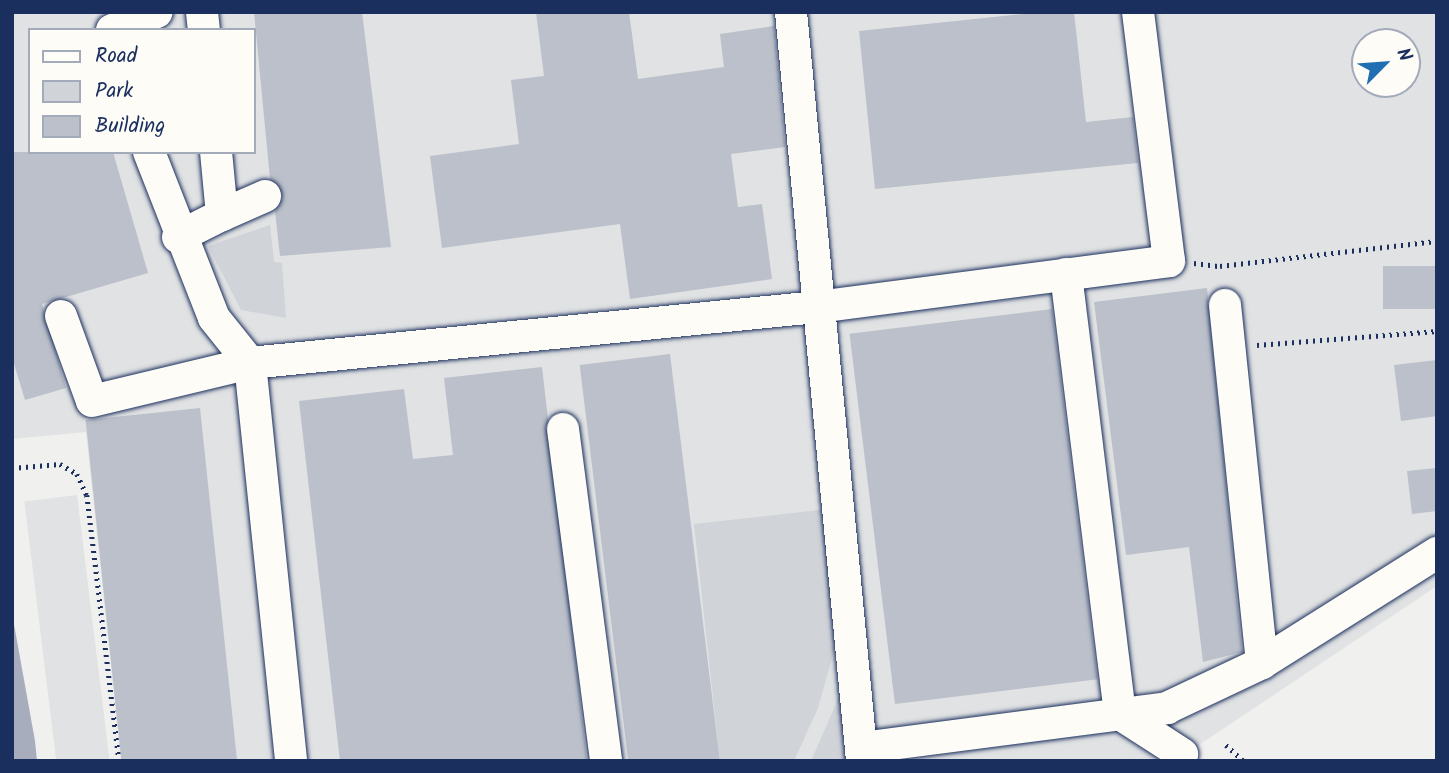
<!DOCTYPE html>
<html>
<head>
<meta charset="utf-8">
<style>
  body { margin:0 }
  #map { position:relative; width:1449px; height:773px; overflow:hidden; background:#f0f0ee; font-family:Kalam,sans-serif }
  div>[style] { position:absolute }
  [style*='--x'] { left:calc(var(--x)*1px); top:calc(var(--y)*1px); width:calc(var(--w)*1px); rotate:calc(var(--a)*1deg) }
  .built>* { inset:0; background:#e0e2e3; transform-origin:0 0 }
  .green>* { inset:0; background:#d0d3d8 }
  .water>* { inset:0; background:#a7adbd }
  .building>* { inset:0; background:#bbc0ca; transform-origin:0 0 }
  .path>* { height:4.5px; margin-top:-2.25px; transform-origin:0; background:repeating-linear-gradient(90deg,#1b2f5e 0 2px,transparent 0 7px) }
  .roads { filter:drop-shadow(0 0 2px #1b2f5e) drop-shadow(0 0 2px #1b2f5e) }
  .minor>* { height:32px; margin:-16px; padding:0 16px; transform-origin:16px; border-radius:16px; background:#fdfcf7 }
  span { translate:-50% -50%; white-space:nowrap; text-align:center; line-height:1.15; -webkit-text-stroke:6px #fdfcf7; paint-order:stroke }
  .frame { position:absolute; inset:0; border:14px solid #1b2f5e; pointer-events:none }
  .legend { position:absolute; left:28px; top:28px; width:228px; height:126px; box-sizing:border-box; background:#fdfcf7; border:2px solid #a3aaba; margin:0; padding:9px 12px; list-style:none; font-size:21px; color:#1b2f5e }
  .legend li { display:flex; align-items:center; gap:14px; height:35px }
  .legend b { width:35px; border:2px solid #a3aaba }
  .north { position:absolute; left:1351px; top:28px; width:70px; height:70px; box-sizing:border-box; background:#fdfcf7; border:2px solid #a3aaba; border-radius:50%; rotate:65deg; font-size:19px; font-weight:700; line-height:28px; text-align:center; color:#1b2f5e }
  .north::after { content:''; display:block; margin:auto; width:24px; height:32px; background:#1f6fb2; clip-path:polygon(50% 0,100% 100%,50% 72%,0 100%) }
</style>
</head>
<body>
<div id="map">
  <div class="built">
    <div style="clip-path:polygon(evenodd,12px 12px,1435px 12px,1437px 586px,1175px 761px,121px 761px,86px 432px,12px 439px,12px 12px,30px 30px,254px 30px,254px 152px,30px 152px,30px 30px,12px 12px,1365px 42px,1407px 42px,1407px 84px,1365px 84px,1365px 42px)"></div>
    <div style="left:77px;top:495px;width:268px;height:53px;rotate:83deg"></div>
  </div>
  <div class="green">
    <div style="clip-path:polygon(270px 225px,274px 262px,282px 263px,286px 318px,241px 310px,208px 246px)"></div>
    <div style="clip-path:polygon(828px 509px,835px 648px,818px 708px,794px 761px,720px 761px,694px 524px)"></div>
    <div style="clip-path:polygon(839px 697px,849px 697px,854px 761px,811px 761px)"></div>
  </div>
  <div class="water">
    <div style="clip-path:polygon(12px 613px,35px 741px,37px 761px,12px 761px)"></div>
  </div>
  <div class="building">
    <div style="clip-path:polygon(254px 12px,362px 12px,391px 247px,280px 256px,275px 211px,283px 197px,270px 179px)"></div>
    <div style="clip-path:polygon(536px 12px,629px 12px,638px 79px,724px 67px,720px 34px,774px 26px,785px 147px,731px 154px,738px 207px,762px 204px,772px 279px,630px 299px,620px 224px,442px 248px,430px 156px,519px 144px,511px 80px,544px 76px)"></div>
    <div style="clip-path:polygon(1043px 12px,1074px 12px,1086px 122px,1133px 117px,1138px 163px,875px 189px,859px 31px)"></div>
    <div style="clip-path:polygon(12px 152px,113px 152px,148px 273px,42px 304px,66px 388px,25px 400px,12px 357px)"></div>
    <div style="left:1437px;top:266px;width:43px;height:54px;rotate:90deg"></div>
    <div style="clip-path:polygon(1207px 288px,1242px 652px,1203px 662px,1189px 547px,1126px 555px,1094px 302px)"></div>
    <div style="left:1052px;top:309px;width:373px;height:204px;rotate:83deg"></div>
    <div style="left:670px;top:354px;width:410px;height:91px;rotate:83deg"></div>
    <div style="clip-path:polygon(1437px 360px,1437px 416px,1401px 421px,1394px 365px)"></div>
    <div style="clip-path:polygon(542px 367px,587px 761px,340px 761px,299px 401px,404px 389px,413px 459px,453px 455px,444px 378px)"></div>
    <div style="left:200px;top:408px;width:355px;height:115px;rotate:84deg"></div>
    <div style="clip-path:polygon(1437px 468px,1437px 511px,1412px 514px,1407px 471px)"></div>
  </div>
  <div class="path">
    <div style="--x:1194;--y:263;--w:26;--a:7"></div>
    <div style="--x:1220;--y:266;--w:218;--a:-6.6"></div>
    <div style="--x:1257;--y:345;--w:181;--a:-4.4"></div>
    <div style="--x:12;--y:468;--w:48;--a:-4.8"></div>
    <div style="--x:60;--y:464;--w:20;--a:30"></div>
    <div style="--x:77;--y:474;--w:23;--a:65"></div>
    <div style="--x:87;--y:495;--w:268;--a:83.1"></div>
    <div style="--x:1226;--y:745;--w:24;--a:42"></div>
  </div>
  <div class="roads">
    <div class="minor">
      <div style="--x:202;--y:12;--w:18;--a:84"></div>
      <div style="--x:791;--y:12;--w:752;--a:84.58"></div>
      <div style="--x:112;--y:30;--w:48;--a:-21.8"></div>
      <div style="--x:149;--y:152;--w:178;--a:68.6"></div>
      <div style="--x:214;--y:318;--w:58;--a:51.3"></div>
      <div style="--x:250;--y:363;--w:400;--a:84.1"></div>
      <div style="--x:222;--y:215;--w:47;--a:-23.8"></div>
      <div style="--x:178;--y:237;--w:49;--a:-26.6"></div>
      <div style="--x:222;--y:215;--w:63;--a:-95.4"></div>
      <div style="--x:1066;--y:274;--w:443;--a:83"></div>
      <div style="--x:61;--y:316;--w:90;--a:70"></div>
      <div style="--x:92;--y:401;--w:163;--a:-13.5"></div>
      <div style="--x:250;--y:363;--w:570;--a:-5.64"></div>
      <div style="--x:817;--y:307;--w:355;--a:-7.4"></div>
      <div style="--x:1169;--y:261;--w:251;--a:-97.1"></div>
      <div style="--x:563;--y:429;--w:335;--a:82.6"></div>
      <div style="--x:1262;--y:663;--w:207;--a:-32.2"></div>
      <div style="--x:1120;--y:714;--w:74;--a:32.8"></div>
      <div style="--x:861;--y:748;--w:309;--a:-7.4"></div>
      <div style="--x:1167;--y:708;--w:105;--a:-25.3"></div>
      <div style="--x:1262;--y:663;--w:360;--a:-95.9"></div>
    </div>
  </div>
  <div class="frame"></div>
  <ul class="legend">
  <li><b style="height:9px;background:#fdfcf7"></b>Road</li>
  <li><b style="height:19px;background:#d0d3d8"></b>Park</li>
  <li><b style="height:19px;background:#bbc0ca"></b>Building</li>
  </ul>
  <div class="north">N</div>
</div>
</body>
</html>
